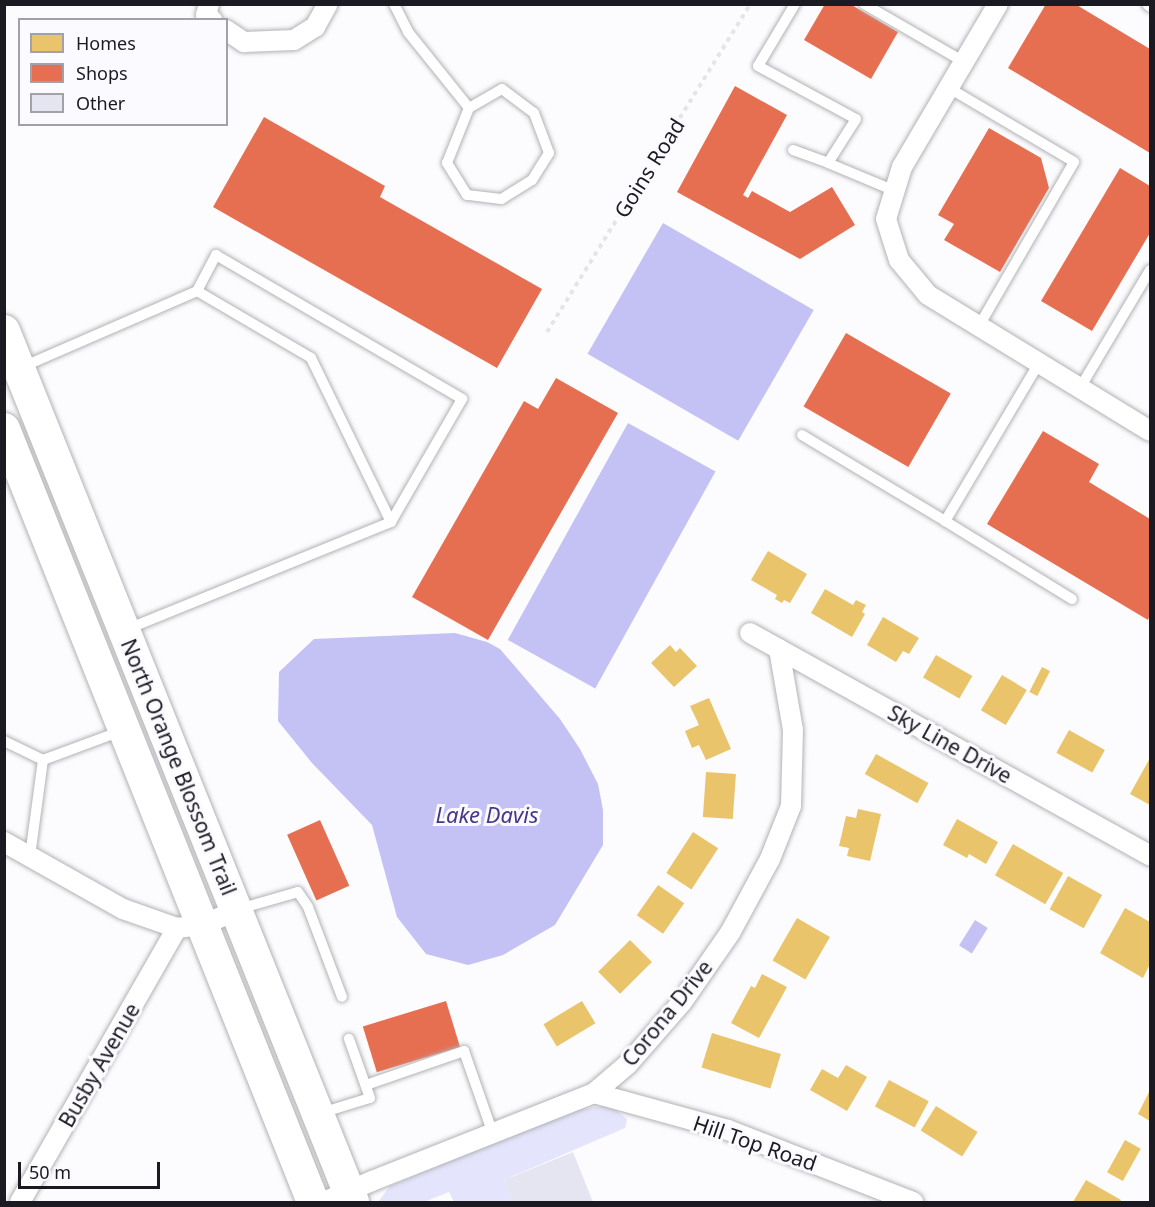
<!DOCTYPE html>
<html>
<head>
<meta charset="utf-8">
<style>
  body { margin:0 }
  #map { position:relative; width:1155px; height:1207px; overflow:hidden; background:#fcfcfe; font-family:"Noto Sans",sans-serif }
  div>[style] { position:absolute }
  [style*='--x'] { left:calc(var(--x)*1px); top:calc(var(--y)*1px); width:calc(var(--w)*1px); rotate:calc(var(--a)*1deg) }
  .green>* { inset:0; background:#e4e4fc }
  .water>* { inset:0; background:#c4c1f4; transform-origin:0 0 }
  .homes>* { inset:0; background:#e9c46a; transform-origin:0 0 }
  .shops>* { inset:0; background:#e76f51; transform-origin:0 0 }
  .building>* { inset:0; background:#e5e5f1 }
  .path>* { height:4px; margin-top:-2px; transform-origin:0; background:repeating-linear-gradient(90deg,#e5e5e5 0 4.5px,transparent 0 9px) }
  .roads { filter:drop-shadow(0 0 2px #b2b2b6) drop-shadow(0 0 2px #b2b2b6) }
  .lane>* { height:10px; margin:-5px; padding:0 5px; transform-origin:5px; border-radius:5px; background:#fff }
  .street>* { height:20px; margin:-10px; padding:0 10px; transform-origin:10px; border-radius:10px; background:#fff }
  .primary>* { height:32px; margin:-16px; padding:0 16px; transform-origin:16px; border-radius:16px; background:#fff }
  span { translate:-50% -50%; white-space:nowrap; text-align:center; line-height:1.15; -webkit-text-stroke:6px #fbfbff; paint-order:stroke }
  .street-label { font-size:21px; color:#1b1a22 }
  .water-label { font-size:22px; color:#45378b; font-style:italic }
  .frame { position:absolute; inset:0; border:6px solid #1b1a22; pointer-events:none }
  .legend { position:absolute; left:18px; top:18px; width:210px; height:108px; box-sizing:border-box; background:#fbfbff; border:2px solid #a1a1a7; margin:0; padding:8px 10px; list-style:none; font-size:18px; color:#1b1a22 }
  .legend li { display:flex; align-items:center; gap:12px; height:30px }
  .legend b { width:30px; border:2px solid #a1a1a7 }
  .scale { position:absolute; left:18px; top:1162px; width:142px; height:27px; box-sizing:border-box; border:3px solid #1b1a22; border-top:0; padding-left:8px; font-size:18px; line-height:21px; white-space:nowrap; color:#1b1a22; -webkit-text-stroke:4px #fbfbff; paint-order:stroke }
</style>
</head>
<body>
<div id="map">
  <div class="green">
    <div style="clip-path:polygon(610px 1105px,627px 1119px,625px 1128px,504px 1180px,513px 1202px,454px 1202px,449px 1192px,424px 1202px,378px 1202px,390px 1186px,574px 1110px)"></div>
  </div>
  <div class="water">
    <div style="left:663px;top:223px;width:174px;height:151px;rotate:30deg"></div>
    <div style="left:628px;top:423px;width:100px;height:248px;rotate:29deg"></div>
    <div style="clip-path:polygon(455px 633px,487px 642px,500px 649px,560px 719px,580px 749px,598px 784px,603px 810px,603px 845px,555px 925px,503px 955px,468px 965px,426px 954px,397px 917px,372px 825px,312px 763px,278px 721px,279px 672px,314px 639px)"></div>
    <div style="left:975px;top:920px;width:15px;height:30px;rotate:32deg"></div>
  </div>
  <div class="homes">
    <div style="clip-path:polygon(768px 551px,807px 574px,790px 603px,784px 600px,782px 603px,775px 599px,777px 595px,751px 580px)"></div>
    <div style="clip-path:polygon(825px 589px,853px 605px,856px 600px,866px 605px,862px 612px,865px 614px,852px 637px,811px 613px)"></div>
    <div style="clip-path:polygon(883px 617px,919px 638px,909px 654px,903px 651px,896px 662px,867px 645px)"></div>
    <div style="clip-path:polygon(670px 645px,676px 652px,680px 648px,697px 666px,674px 687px,651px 663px)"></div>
    <div style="left:936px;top:655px;width:42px;height:26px;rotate:30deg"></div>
    <div style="left:1042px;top:667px;width:9px;height:28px;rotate:27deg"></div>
    <div style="left:1002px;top:675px;width:29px;height:41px;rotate:31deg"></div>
    <div style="clip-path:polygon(709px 698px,731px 749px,706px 760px,699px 745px,692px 748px,685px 731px,699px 725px,690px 706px)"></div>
    <div style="left:1069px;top:730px;width:41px;height:26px;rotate:29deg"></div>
    <div style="left:876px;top:754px;width:60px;height:23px;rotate:29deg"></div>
    <div style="clip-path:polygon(1150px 758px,1150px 805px,1130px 794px)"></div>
    <div style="left:706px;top:772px;width:30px;height:45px;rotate:4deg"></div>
    <div style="clip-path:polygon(858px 809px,881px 814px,870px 861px,847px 856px,849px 848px,839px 846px,846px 816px,856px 818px)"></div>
    <div style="clip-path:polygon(957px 819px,998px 842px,986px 864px,969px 854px,967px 858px,943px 845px)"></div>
    <div style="left:693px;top:832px;width:30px;height:49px;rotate:33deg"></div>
    <div style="left:1013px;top:844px;width:58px;height:36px;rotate:30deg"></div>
    <div style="left:1068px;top:876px;width:39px;height:38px;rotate:29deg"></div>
    <div style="left:658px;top:885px;width:32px;height:37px;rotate:35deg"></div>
    <div style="clip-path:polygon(1125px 908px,1150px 922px,1150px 964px,1143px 978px,1100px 953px)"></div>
    <div style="left:797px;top:918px;width:38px;height:49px;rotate:30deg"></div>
    <div style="left:630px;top:940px;width:31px;height:45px;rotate:45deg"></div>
    <div style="clip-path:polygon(762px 974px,787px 987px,759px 1038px,731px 1023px,751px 986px,755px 988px)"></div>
    <div style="left:582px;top:1001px;width:26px;height:45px;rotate:59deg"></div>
    <div style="left:712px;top:1033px;width:72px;height:36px;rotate:17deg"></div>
    <div style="clip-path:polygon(846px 1065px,867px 1077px,847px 1111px,810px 1090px,822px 1069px,838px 1078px)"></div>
    <div style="left:889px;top:1080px;width:45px;height:30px;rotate:28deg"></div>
    <div style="clip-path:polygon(1150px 1090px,1150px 1121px,1138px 1114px)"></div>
    <div style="left:936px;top:1106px;width:49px;height:29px;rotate:32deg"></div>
    <div style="left:1125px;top:1140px;width:18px;height:37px;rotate:29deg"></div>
    <div style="clip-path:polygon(1086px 1180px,1121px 1200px,1120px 1202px,1073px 1202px)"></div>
  </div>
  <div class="shops">
    <div style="clip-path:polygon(825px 4px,850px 4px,898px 32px,871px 79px,804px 40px)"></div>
    <div style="clip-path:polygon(1046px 4px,1075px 4px,1150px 49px,1150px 153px,1008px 68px)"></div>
    <div style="clip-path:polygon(735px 86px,787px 115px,743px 195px,748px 198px,752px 191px,790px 212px,832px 187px,855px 225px,800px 259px,677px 192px)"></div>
    <div style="clip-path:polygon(264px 117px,385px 186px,380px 197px,542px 289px,497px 368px,213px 207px)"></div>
    <div style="clip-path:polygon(989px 128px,1041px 158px,1049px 188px,1000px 272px,944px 240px,954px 224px,938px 215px)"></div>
    <div style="clip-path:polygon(1120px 168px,1150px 186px,1150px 233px,1092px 331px,1041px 301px)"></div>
    <div style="left:846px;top:333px;width:121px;height:85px;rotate:30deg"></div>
    <div style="clip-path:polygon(556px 378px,618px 413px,488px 640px,412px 597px,524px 401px,538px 409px)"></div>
    <div style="clip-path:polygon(1043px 431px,1099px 464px,1089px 482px,1150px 519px,1150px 615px,1148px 620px,987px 524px)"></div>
    <div style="left:320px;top:820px;width:72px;height:36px;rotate:66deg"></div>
    <div style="left:446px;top:1001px;width:48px;height:87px;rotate:73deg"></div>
  </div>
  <div class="building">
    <div style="clip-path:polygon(573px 1152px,593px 1202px,513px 1202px,504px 1180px)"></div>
  </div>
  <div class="path">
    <div style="--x:547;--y:332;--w:386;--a:-58.2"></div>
  </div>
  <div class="roads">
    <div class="lane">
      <div style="--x:394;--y:4;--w:31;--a:63"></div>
      <div style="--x:408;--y:32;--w:97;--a:51.2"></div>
      <div style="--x:795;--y:4;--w:72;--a:120.8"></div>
      <div style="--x:758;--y:66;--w:111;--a:28.4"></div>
      <div style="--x:856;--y:119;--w:52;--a:122.5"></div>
      <div style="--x:828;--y:163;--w:73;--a:22.7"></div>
      <div style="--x:864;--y:4;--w:116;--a:30.1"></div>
      <div style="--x:1147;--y:4;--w:4;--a:45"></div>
      <div style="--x:949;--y:88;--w:145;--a:30.6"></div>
      <div style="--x:1074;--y:162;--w:190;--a:120.1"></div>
      <div style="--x:502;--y:89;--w:40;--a:37"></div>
      <div style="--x:534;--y:113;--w:43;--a:69.4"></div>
      <div style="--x:549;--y:153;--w:32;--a:122"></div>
      <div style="--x:532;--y:180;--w:36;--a:148"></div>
      <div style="--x:501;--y:199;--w:34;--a:-173"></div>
      <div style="--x:467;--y:195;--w:38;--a:-122"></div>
      <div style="--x:447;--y:163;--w:59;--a:-68.2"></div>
      <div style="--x:469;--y:108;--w:38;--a:-30"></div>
      <div style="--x:793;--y:150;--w:37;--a:20"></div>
      <div style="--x:197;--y:291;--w:132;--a:30.4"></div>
      <div style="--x:311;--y:358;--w:182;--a:64"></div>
      <div style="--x:1039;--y:363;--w:184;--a:120.7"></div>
      <div style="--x:945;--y:521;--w:149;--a:31.6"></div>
      <div style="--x:20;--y:368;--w:193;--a:-23.5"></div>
      <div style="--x:197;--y:291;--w:41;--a:-62.2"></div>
      <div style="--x:216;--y:255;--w:285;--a:30.3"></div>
      <div style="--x:462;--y:399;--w:142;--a:120"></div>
      <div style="--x:391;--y:522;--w:285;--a:157.9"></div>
      <div style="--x:1080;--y:388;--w:137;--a:-59.3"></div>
      <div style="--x:802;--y:435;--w:167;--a:31"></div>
      <div style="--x:4;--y:741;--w:43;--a:26"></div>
      <div style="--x:30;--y:856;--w:97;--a:-82.3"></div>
      <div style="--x:43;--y:760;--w:83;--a:-20.4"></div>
      <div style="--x:239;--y:909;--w:61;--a:-16.1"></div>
      <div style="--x:298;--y:892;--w:18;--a:56"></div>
      <div style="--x:308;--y:907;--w:96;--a:69.3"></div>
      <div style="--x:366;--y:1085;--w:104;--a:-19.1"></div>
      <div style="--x:464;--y:1051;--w:88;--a:70.7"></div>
      <div style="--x:321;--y:1113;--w:51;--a:-17"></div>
      <div style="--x:370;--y:1098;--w:63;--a:-109.6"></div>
    </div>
    <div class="street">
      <div style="--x:209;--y:4;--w:11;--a:105"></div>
      <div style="--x:206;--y:15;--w:8;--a:40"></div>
      <div style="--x:998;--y:4;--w:189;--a:120.5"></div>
      <div style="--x:902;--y:167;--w:54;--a:107.1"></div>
      <div style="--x:886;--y:219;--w:43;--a:72.4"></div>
      <div style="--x:899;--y:260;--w:45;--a:50.4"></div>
      <div style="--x:928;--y:295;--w:260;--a:31.5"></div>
      <div style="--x:226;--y:30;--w:22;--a:34"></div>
      <div style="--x:244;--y:42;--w:50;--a:-2.3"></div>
      <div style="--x:294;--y:40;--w:25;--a:-32"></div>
      <div style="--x:315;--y:27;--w:26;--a:-61"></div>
      <div style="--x:750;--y:633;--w:458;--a:29.1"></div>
      <div style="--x:4;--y:842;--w:137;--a:29.4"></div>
      <div style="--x:123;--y:909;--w:57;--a:19.4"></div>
      <div style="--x:177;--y:928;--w:26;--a:-7"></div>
      <div style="--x:203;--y:925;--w:36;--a:-24"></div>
      <div style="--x:594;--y:1093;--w:139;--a:15.4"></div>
      <div style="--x:728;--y:1130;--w:199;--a:21.3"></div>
      <div style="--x:20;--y:1202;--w:316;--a:-60.2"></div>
      <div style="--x:324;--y:1202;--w:52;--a:-23.6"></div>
      <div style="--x:372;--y:1181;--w:239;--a:-21.6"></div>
      <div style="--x:594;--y:1093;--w:45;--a:-40.5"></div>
      <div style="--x:628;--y:1064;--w:82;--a:-48.9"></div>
      <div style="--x:682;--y:1002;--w:84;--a:-55.2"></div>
      <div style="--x:730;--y:933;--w:84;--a:-61.6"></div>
      <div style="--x:770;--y:859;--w:57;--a:-68.4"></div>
      <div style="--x:791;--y:806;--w:76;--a:-88.5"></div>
      <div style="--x:793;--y:730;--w:82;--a:-99.8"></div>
    </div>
    <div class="primary">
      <div style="--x:4;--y:331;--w:938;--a:68.16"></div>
      <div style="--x:4;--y:429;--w:832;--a:68.21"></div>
    </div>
  </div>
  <div class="street-label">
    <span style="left:649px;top:168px;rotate:-58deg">Goins Road</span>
    <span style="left:950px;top:744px;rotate:29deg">Sky Line Drive</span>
    <span style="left:179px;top:767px;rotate:68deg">North Orange Blossom Trail</span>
    <span style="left:667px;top:1013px;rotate:-51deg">Corona Drive</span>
    <span style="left:99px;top:1065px;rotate:-60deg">Busby Avenue</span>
    <span style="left:755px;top:1143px;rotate:19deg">Hill Top Road</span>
  </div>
  <div class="water-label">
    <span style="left:487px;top:815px">Lake Davis</span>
  </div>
  <div class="frame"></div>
  <ul class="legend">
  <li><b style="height:16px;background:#e9c46a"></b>Homes</li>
  <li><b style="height:16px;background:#e76f51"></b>Shops</li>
  <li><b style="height:16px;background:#e5e5f1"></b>Other</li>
  </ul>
  <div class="scale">50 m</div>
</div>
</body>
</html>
